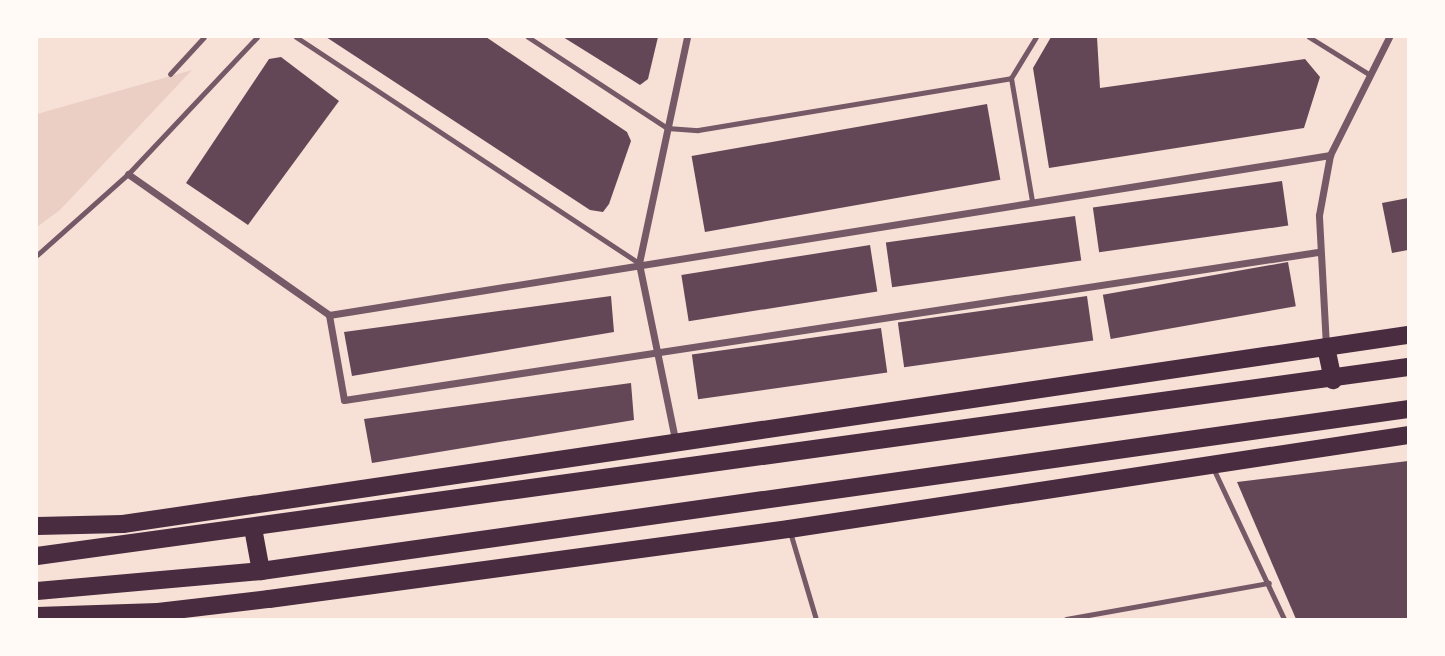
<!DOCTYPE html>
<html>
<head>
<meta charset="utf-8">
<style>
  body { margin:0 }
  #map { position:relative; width:1445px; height:656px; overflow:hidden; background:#f7e1d7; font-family:"Times New Roman",serif }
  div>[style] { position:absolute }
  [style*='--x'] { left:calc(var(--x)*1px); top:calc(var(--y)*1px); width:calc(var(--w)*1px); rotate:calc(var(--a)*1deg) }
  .green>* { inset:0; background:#ebcfc5 }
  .building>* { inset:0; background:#644757; transform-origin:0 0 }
  .service>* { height:5px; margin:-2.5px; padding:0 2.5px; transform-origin:2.5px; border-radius:2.5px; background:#755966 }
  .minor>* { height:7px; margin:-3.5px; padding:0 3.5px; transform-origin:3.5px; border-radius:3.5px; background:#755966 }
  .primary>* { height:18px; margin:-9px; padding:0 9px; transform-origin:9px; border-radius:9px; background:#4a2c40 }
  span { translate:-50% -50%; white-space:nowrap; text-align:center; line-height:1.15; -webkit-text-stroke:5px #fffaf5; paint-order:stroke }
  .frame { position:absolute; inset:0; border:38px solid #fffaf5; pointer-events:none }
</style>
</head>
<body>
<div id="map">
  <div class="green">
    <div style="clip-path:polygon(192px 70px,60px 210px,37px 227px,37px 114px)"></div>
  </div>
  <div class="building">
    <div style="clip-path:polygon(326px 37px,486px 37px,627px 132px,631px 141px,609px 204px,603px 212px,590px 210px)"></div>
    <div style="clip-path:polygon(563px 37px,658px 37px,648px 79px,640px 85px)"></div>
    <div style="clip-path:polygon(1051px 37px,1097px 37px,1100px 88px,1305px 59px,1320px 77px,1304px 128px,1049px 168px,1033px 68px)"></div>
    <div style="clip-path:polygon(281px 57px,339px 101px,248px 225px,186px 183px,269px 59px)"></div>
    <div style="left:987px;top:104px;width:77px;height:300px;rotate:80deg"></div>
    <div style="left:1282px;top:181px;width:45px;height:191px;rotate:82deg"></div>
    <div style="clip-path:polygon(1408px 198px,1408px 250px,1392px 253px,1382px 203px)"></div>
    <div style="left:1075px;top:216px;width:45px;height:191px;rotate:82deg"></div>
    <div style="left:870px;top:245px;width:47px;height:191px;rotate:81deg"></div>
    <div style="left:1288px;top:262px;width:45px;height:188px;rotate:80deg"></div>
    <div style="clip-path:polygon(611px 296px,614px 332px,352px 376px,344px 332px)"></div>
    <div style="left:1087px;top:296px;width:45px;height:191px;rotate:82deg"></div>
    <div style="left:881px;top:328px;width:45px;height:191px;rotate:82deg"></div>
    <div style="clip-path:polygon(631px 383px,634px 420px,372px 463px,364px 419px)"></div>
    <div style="clip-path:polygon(1408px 461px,1408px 619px,1296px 619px,1237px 482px)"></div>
  </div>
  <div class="service">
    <div style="--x:296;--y:37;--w:411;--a:33.4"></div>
    <div style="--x:528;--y:37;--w:166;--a:33.2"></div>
    <div style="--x:667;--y:128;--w:31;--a:4"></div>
    <div style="--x:698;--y:130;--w:317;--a:-9.4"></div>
    <div style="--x:1011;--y:78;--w:125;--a:80.3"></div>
    <div style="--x:1309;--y:37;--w:68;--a:31.8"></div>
    <div style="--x:170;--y:74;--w:50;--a:-47.4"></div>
    <div style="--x:1011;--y:78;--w:48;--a:-58.6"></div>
    <div style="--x:37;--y:255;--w:122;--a:-41.7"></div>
    <div style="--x:128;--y:174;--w:188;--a:-46.7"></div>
    <div style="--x:1213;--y:468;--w:167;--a:64.8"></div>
    <div style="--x:790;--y:532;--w:91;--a:73.4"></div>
    <div style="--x:1066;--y:619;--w:206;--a:-10.1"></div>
  </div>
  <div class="minor">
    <div style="--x:128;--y:174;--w:246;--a:35"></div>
    <div style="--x:329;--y:315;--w:1014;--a:-9.08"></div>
    <div style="--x:329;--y:315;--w:86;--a:80"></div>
    <div style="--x:344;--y:400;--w:985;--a:-8.64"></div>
    <div style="--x:1326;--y:346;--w:131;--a:-93.1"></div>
    <div style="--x:1319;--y:215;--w:61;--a:-79.6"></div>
    <div style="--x:1330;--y:155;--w:132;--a:-63.4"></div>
    <div style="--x:676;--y:444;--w:185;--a:-101.6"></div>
    <div style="--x:639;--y:263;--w:231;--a:-78"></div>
  </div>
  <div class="primary">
    <div style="--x:1326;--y:347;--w:34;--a:78"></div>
    <div style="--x:37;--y:526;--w:86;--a:-1.3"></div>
    <div style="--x:123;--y:524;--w:1299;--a:-8.37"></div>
    <div style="--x:253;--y:528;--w:44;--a:79.5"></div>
    <div style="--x:37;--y:556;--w:1384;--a:-7.85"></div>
    <div style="--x:37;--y:591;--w:225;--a:-5.1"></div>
    <div style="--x:261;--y:571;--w:1158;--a:-8.04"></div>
    <div style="--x:37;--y:616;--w:121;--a:-1.9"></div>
    <div style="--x:158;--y:612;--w:112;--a:-6.7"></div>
    <div style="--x:269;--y:599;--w:525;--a:-7.67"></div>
    <div style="--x:789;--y:529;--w:626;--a:-8.63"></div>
  </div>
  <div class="frame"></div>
</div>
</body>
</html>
